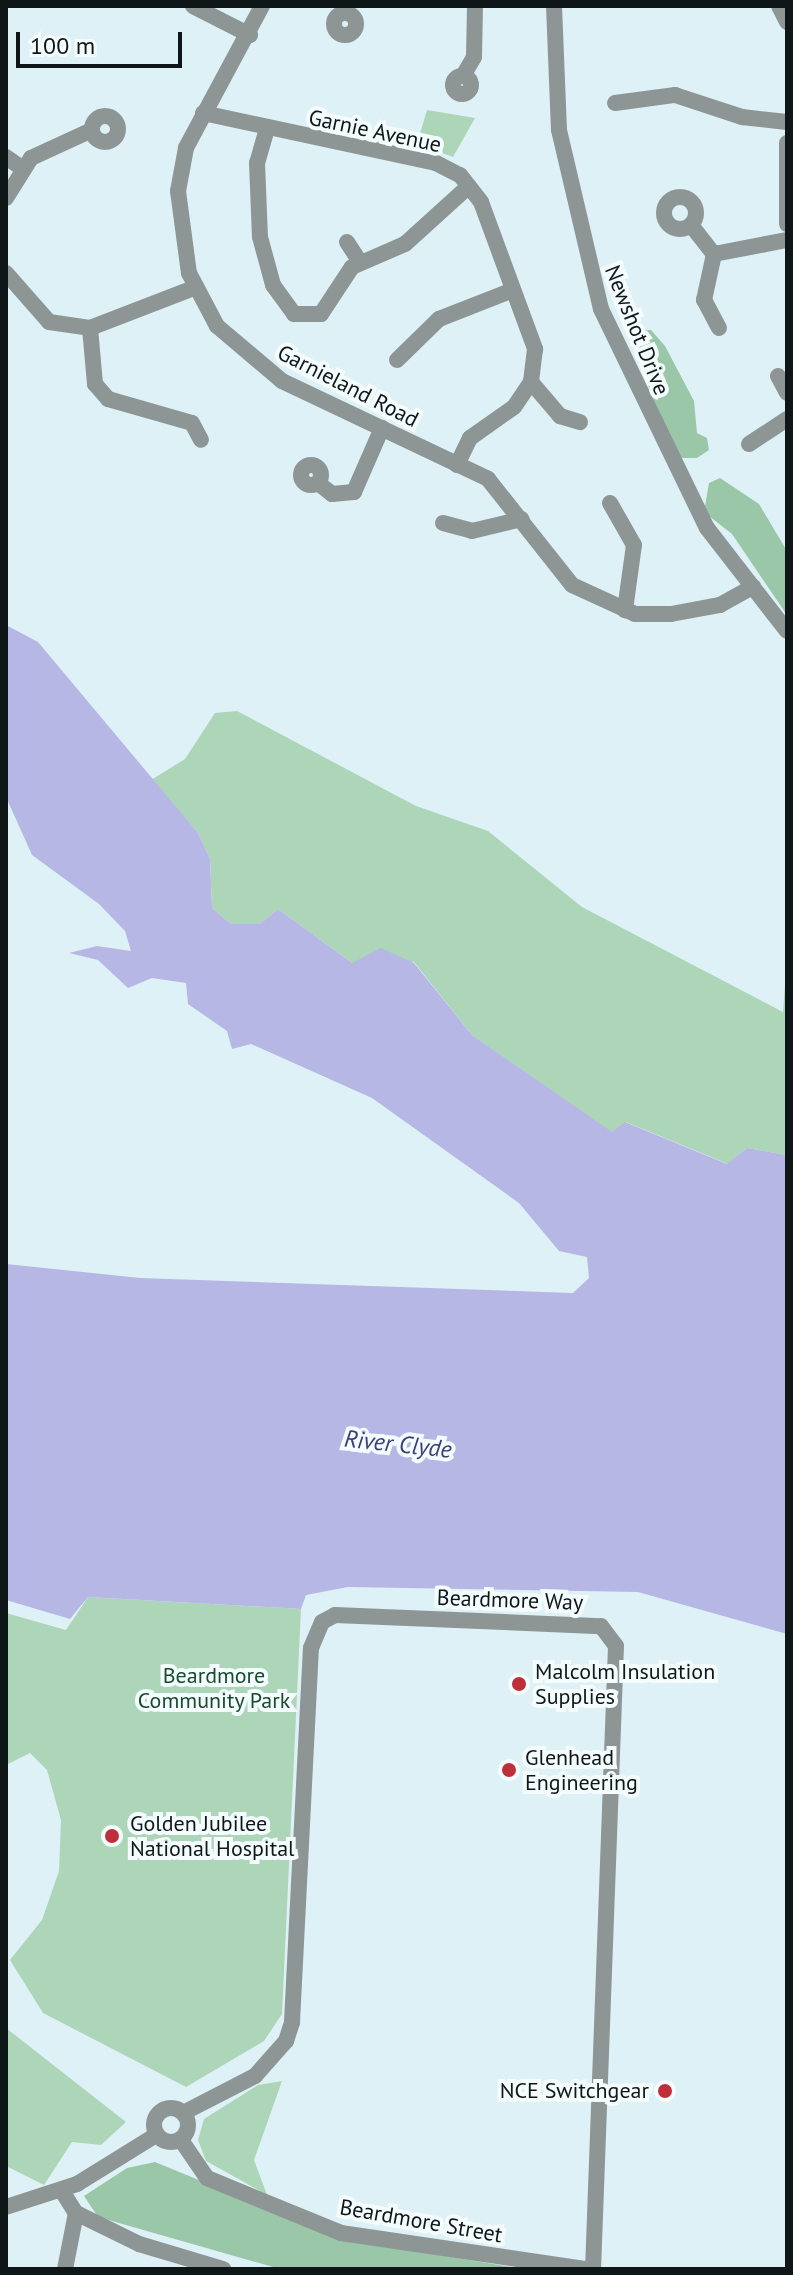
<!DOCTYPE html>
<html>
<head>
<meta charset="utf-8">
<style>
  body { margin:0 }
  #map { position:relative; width:793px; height:2275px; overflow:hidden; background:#def1f7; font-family:"PT Sans",sans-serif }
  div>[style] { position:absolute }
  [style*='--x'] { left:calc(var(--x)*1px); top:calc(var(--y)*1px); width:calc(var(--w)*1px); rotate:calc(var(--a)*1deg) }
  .green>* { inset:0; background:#add6b9 }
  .forest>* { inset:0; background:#9ac7a8 }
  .water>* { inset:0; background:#b7b7e5 }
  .minor>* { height:16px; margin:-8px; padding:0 8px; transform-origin:8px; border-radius:8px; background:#8d9694 }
  .minor>.ring { margin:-8px; padding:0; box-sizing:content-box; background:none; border:16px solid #8d9694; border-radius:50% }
  .dots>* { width:22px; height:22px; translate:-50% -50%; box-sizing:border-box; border:4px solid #f4fcfe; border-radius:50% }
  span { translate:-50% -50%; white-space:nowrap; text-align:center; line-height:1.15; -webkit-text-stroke:8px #f4fcfe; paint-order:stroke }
  .street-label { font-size:22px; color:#0f1618 }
  .poi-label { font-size:22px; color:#0f1618 }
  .left { translate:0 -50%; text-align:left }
  .right { translate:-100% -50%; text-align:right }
  .park-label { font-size:22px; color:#174b2d }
  .water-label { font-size:24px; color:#403c75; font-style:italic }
  .frame { position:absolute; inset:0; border:8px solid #0f1618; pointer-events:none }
  .scale { position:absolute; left:16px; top:32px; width:166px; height:36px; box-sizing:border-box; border:4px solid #0f1618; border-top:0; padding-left:10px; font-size:24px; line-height:28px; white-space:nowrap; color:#0f1618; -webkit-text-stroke:6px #f4fcfe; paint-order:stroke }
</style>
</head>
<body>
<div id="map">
  <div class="green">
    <div style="clip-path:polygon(427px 110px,475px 118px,453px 157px,417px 144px)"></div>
    <div style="clip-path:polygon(237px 711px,416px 806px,488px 831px,582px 907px,783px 1012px,787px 955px,787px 1155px,747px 1148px,728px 1164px,626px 1122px,612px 1133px,472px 1035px,414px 962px,352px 963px,278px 909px,260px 924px,231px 924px,212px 908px,210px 859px,198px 833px,151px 780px,185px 759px,215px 713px)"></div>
    <div style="clip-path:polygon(88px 1597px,301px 1609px,282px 2014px,264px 2041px,186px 2087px,43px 2013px,10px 1960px,42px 1920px,59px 1871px,61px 1820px,47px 1770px,30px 1753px,6px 1765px,6px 1613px,66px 1630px)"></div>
    <div style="clip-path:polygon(6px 2028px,126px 2122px,101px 2145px,72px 2142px,44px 2185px,6px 2166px)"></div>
    <div style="clip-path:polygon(282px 2081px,254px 2160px,267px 2195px,206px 2161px,198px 2140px,204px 2119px,258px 2085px)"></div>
  </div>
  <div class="forest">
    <div style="clip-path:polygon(639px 330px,651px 330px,665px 346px,694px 401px,697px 433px,707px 438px,709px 450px,697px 458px,681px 458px,672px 447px,630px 338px)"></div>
    <div style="clip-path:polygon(720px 478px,759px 504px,787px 551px,787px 615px,732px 534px,704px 512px,709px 483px)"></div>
    <div style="clip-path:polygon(155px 2162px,342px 2239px,523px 2269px,280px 2269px,98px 2217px,84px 2196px,127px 2168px)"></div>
  </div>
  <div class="water">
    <div style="clip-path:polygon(6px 625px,38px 642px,198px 833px,210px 859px,212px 908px,231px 924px,260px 924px,278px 909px,352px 963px,381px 948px,414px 963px,472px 1035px,612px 1132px,625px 1122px,727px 1164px,747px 1148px,787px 1155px,787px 1634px,638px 1592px,348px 1587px,306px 1595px,301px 1609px,88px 1597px,70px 1619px,6px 1600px,6px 1264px,140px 1278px,573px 1293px,589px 1278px,587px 1257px,559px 1251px,519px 1203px,372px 1098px,251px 1044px,232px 1049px,227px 1031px,188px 1004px,186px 983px,152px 978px,128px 988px,98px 960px,69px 953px,97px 946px,131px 951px,125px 931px,99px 904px,32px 855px,6px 797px)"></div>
  </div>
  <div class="minor">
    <div style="--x:193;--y:6;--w:64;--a:27"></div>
    <div style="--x:262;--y:6;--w:161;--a:118.2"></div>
    <div style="--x:186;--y:148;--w:44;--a:100.5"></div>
    <div style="--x:178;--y:191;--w:83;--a:82.4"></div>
    <div style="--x:189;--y:273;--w:60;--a:62.2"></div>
    <div style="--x:217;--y:326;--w:85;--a:40.2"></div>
    <div style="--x:282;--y:381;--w:228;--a:25.4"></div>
    <div style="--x:488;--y:479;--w:135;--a:51.6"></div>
    <div style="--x:572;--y:585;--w:69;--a:24.7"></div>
    <div style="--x:635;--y:614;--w:36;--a:0"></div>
    <div style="--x:671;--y:614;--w:50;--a:-10.4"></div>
    <div style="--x:720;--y:605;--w:38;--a:-29"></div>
    <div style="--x:554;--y:6;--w:124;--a:87.7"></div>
    <div style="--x:559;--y:130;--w:184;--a:76.8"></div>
    <div style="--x:601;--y:309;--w:243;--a:64.2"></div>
    <div style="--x:707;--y:528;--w:130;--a:52.2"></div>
    <div style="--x:779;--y:6;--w:18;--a:63"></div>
    <div class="ring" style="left:334px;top:13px;width:6px;height:6px"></div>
    <div style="--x:463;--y:76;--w:22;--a:-60"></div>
    <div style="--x:474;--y:57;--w:51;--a:-88.9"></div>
    <div class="ring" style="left:453px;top:76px;width:2px;height:2px"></div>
    <div style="--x:615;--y:103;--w:61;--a:-7.6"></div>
    <div style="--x:675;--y:95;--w:71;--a:18.2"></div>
    <div style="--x:742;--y:117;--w:45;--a:6.3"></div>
    <div style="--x:203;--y:113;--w:238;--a:12.1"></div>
    <div style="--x:436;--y:163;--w:27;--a:27"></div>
    <div style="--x:460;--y:175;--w:34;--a:52"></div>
    <div style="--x:481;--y:202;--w:157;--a:69.8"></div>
    <div style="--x:535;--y:349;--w:33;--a:97"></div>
    <div style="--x:531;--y:382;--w:30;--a:124"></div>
    <div style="--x:514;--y:407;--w:54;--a:144.8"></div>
    <div style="--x:470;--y:438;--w:30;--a:116"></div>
    <div class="ring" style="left:92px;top:116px;width:10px;height:10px"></div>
    <div style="--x:266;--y:132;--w:32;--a:106"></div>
    <div style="--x:257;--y:163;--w:74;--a:87.7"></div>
    <div style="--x:260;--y:237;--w:50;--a:74.8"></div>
    <div style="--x:273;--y:285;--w:36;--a:54"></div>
    <div style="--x:294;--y:314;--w:27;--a:0"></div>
    <div style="--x:321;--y:314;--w:56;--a:-56.6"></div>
    <div style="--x:352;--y:267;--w:58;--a:-23.5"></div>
    <div style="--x:405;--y:244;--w:86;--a:-42.2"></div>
    <div style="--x:787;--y:143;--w:81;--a:90"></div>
    <div style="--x:6;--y:157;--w:19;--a:35"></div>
    <div class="ring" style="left:664px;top:197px;width:16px;height:16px"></div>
    <div style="--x:6;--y:198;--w:47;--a:-58"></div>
    <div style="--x:31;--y:158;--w:67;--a:-24.7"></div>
    <div style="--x:691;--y:225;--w:37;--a:52"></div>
    <div style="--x:347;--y:242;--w:24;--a:57"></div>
    <div style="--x:6;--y:273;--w:65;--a:48.7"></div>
    <div style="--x:49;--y:322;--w:41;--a:8.3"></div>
    <div style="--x:90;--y:328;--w:114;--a:-21.1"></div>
    <div style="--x:90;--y:328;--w:56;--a:84.9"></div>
    <div style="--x:95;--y:384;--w:20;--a:49"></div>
    <div style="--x:108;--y:399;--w:87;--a:15.9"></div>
    <div style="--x:192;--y:423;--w:19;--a:62"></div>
    <div style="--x:719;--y:328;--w:32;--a:-118"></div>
    <div style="--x:704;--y:300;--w:47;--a:-77.7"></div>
    <div style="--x:714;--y:254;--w:74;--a:-10.9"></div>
    <div style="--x:397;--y:360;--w:59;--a:-44.3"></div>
    <div style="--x:439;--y:319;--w:79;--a:-21.4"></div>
    <div style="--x:778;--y:376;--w:19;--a:62"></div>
    <div style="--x:531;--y:382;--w:45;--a:49.5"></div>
    <div style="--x:560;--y:416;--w:21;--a:17"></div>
    <div style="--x:749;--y:444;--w:45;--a:-33.3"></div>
    <div class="ring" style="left:301px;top:465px;width:4px;height:4px"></div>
    <div style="--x:318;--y:483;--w:18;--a:38"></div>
    <div style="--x:332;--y:494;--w:22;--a:-5"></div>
    <div style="--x:354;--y:492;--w:70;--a:-66.4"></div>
    <div style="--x:610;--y:503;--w:48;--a:60.3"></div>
    <div style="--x:634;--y:545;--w:66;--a:97.9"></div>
    <div style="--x:443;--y:523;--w:30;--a:15"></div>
    <div style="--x:472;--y:531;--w:51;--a:-13.5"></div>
    <div class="ring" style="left:154px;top:2108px;width:18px;height:18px"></div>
    <div style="--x:183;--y:2113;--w:81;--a:-27.2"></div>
    <div style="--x:255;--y:2076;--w:47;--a:-48.5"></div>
    <div style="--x:286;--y:2041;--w:20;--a:-72"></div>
    <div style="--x:292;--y:2022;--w:374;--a:-87.1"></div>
    <div style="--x:311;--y:1648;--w:28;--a:-67"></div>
    <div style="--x:322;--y:1622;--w:15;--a:-28"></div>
    <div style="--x:335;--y:1615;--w:266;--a:2.4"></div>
    <div style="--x:601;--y:1626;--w:25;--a:53"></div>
    <div style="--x:616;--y:1646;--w:623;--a:92.11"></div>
    <div style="--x:181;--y:2140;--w:46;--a:55.6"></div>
    <div style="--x:207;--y:2178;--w:145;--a:22.3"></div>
    <div style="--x:341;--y:2233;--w:248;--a:8.4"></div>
    <div style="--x:62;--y:2191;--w:26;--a:58"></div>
    <div style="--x:76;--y:2213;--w:57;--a:101.1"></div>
    <div style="--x:6;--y:2207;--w:75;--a:-17.9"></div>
    <div style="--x:77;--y:2184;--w:93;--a:-31.8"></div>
    <div style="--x:76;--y:2213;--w:70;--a:26.2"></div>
    <div style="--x:139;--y:2244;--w:88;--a:16.6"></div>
  </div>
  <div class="dots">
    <div style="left:519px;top:1684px;background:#bf2f3a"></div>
    <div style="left:509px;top:1770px;background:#bf2f3a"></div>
    <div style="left:112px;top:1836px;background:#bf2f3a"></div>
    <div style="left:665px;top:2091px;background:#bf2f3a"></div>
  </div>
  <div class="street-label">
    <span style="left:375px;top:131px;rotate:12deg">Garnie Avenue</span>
    <span style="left:637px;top:330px;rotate:68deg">Newshot Drive</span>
    <span style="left:348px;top:386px;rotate:27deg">Garnieland Road</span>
    <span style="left:510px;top:1600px;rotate:2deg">Beardmore Way</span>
    <span style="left:421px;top:2221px;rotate:10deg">Beardmore Street</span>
  </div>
  <div class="poi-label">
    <span class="left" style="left:535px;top:1684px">Malcolm Insulation<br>Supplies</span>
    <span class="left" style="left:525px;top:1770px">Glenhead<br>Engineering</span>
    <span class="left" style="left:130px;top:1836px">Golden Jubilee<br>National Hospital</span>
    <span class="right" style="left:649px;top:2091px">NCE Switchgear</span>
  </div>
  <div class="park-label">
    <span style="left:214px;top:1688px">Beardmore<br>Community Park</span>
  </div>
  <div class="water-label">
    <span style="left:398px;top:1444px;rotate:6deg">River Clyde</span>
  </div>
  <div class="frame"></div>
  <div class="scale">100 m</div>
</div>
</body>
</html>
